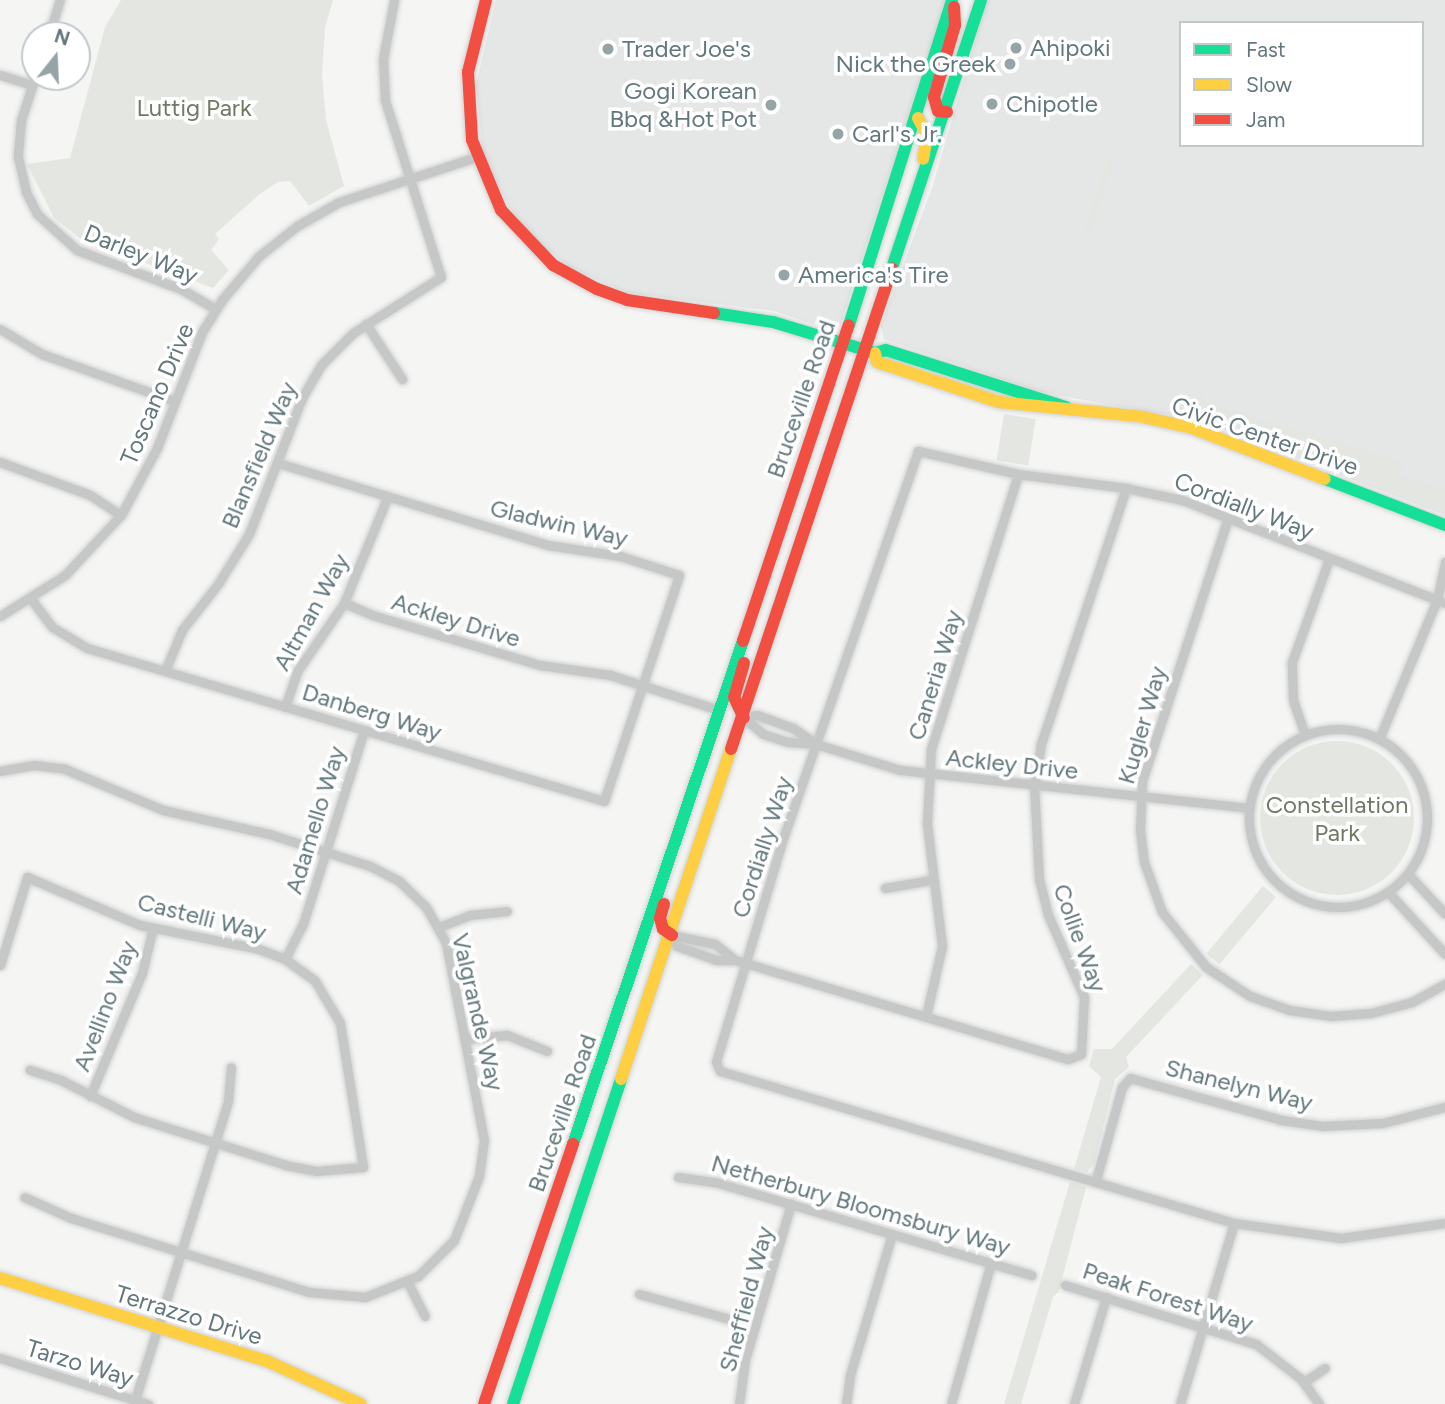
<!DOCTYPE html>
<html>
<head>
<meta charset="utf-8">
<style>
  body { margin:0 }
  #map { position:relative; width:1445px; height:1404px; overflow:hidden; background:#f5f5f4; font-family:Figtree,sans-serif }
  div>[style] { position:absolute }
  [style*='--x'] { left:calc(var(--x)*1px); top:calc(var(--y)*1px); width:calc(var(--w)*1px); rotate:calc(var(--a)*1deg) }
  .built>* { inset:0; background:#e5e6e6 }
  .green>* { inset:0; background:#e4e7e1; transform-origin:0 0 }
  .round { border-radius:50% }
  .roads { filter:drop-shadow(0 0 2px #d0d1d1) drop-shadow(0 0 2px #d0d1d1) }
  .street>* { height:9px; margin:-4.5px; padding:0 4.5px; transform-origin:4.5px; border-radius:4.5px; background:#c6c8c8 }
  .street>.ring { margin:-4.5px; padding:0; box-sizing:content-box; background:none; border:9px solid #c6c8c8; border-radius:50% }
  .fast>* { height:12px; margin:-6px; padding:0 6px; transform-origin:6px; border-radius:6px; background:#16e098 }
  .slow>* { height:12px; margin:-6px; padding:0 6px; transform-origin:6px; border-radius:6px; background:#ffcf43 }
  .jam>* { height:12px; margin:-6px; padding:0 6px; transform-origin:6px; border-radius:6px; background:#f24e42 }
  .dots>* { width:19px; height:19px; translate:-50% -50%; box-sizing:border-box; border:4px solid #fff; border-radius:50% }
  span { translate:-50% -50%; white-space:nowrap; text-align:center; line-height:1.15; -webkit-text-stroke:7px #fff; paint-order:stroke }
  .poi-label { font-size:24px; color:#63787d }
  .left { translate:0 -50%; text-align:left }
  .right { translate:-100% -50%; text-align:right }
  .park-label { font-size:24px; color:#6e7a65 }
  .street-label { font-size:24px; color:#63787d }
  .legend { position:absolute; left:1179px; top:21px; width:245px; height:126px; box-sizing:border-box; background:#fff; border:2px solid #c1c9cb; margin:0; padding:9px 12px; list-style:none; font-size:21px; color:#63787d }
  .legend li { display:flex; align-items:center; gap:14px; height:35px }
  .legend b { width:35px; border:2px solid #c1c9cb }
  .north { position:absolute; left:21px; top:21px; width:70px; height:70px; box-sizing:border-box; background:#fff; border:2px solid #c1c9cb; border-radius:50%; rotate:18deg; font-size:19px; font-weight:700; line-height:28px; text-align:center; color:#63787d }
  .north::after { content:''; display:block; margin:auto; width:24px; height:32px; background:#96a4a7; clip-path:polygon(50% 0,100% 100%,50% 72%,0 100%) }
</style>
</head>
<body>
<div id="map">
  <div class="built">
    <div style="clip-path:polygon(496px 0,946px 0,840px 325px,827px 329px,774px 311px,629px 293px,571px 268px,534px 239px,513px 213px,483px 156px,476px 85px)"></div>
    <div style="clip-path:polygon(evenodd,987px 0,1445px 0,1445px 515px,1197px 420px,1040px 392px,884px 339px,881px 325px,933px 185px,987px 0,1181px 23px,1422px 23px,1422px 145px,1181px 145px,1181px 23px)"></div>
  </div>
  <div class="green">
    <div style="clip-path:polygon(121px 0,333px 0,325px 27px,322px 74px,326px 120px,344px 186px,309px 206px,290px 181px,278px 182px,260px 194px,215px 234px,219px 239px,211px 250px,229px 270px,213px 288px,81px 239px,54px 218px,27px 164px,70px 158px,105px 27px)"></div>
    <div style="left:1108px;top:159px;width:6px;height:81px;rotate:18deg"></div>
    <div style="clip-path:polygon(1204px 390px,1204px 402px,1404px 462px,1400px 475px,1445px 489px,1445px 510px,1194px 414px,1195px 394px)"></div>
    <div style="left:1004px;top:414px;width:32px;height:47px;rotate:9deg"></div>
    <div class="round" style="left:1260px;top:741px;width:154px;height:154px"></div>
    <div style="left:1263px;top:886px;width:17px;height:88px;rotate:40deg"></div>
    <div style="clip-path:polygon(1191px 964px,1203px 975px,1126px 1057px,1129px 1067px,1115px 1079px,1094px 1164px,1087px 1172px,1074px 1169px,1101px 1077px,1089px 1066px,1094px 1049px,1112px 1049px)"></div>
    <div style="clip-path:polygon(1070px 1182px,1086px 1187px,1059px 1291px,1053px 1297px,1021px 1404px,1004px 1404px)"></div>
  </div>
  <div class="roads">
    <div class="street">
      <div style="--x:49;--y:35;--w:37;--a:-73"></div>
      <div style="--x:0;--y:75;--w:34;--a:17"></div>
      <div style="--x:35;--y:77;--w:45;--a:108"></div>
      <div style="--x:21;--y:120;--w:37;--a:95"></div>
      <div style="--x:18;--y:157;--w:36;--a:77"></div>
      <div style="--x:26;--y:192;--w:25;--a:63"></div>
      <div style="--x:37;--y:214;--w:54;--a:42"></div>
      <div style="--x:77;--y:250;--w:111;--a:20.6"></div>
      <div style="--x:181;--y:289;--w:39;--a:30"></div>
      <div style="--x:366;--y:324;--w:66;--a:56.8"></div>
      <div style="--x:0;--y:329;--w:49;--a:30.8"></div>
      <div style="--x:42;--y:354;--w:140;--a:19.6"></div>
      <div style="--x:0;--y:462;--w:96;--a:20.1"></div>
      <div style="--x:90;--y:495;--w:37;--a:33"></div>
      <div style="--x:1228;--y:518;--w:277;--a:108.1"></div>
      <div style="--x:1142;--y:781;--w:49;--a:92.3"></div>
      <div style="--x:1140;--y:830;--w:32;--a:83"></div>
      <div style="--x:1144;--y:862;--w:53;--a:70.2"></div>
      <div style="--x:1162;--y:912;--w:70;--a:51.3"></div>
      <div style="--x:1206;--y:967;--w:53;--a:33.4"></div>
      <div style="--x:1250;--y:996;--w:41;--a:19.7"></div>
      <div style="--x:1289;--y:1010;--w:42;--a:8.1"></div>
      <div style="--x:1331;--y:1016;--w:40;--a:-4.3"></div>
      <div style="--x:1371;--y:1013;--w:42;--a:-15"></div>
      <div style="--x:1412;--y:1002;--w:38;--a:-29"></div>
      <div style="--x:31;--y:599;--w:35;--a:53"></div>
      <div style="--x:52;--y:627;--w:41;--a:31"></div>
      <div style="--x:87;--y:648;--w:539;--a:16.49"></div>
      <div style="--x:604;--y:801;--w:238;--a:-71.6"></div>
      <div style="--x:679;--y:575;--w:62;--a:-162.1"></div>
      <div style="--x:620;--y:556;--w:73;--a:-171.3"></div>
      <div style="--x:548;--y:545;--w:282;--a:-163.1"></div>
      <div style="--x:344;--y:603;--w:30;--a:23"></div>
      <div style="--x:372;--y:615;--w:175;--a:16.6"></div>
      <div style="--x:540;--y:665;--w:71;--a:8.1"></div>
      <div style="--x:610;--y:675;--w:114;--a:17.8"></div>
      <div style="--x:1445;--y:603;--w:282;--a:-158.6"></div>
      <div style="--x:1182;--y:500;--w:57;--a:-167.9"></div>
      <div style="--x:1126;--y:488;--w:109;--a:-172.6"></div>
      <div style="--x:1018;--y:474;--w:103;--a:-167"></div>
      <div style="--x:918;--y:451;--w:407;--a:109.2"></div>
      <div style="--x:784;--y:835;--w:237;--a:106.7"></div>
      <div style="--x:716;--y:1062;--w:10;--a:66"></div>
      <div style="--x:720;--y:1071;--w:536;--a:16.47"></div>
      <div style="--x:1234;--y:1223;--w:108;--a:8"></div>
      <div style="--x:1341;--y:1238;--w:105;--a:-8.2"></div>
      <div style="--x:0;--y:616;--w:77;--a:-32.2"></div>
      <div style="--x:65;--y:575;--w:82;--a:-47"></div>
      <div style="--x:121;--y:515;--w:76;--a:-61.8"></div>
      <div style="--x:157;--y:448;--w:124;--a:-68.8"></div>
      <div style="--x:202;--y:332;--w:36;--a:-58"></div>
      <div style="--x:221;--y:301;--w:59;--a:-49.8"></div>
      <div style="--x:259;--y:256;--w:48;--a:-38.3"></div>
      <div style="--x:297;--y:226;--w:48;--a:-29.7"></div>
      <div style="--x:339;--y:202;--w:144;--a:-18.2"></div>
      <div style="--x:165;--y:671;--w:44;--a:-67.5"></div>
      <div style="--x:182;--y:630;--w:58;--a:-52"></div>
      <div style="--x:218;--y:584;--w:59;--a:-58.2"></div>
      <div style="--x:249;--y:534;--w:146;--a:-68.7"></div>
      <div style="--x:302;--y:398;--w:38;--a:-60"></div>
      <div style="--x:321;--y:365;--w:45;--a:-45"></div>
      <div style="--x:353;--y:333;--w:104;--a:-32.5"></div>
      <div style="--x:441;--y:277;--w:186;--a:-107.6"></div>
      <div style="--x:385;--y:100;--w:41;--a:-92.8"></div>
      <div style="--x:383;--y:59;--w:60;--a:-79.4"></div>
      <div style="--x:285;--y:707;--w:39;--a:-71"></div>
      <div style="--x:298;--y:670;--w:81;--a:-55.5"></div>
      <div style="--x:344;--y:603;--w:113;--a:-67.7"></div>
      <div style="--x:744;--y:718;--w:13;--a:-13"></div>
      <div style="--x:757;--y:715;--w:38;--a:20"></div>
      <div style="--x:793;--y:728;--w:28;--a:35"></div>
      <div style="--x:816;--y:744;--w:88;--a:17.2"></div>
      <div style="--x:900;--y:770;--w:351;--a:6.2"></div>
      <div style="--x:744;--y:718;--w:25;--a:40"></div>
      <div style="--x:763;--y:734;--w:26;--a:18"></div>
      <div style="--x:788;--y:742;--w:28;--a:4"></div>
      <div class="ring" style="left:1249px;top:729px;width:169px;height:169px"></div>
      <div style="--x:1305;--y:735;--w:37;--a:-109"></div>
      <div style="--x:1293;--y:700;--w:38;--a:-92"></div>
      <div style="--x:1292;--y:662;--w:109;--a:-70.2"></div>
      <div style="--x:1379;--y:739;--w:151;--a:-67.4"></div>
      <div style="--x:1437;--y:600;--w:39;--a:-78"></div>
      <div style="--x:0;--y:771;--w:35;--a:-10"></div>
      <div style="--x:34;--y:765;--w:31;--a:7"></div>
      <div style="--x:65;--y:769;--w:106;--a:22.7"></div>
      <div style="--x:163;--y:810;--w:109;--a:12.8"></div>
      <div style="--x:269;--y:834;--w:106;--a:17.6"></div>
      <div style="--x:370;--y:866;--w:33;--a:27"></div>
      <div style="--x:399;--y:881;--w:37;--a:44"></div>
      <div style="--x:426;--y:907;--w:41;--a:60.9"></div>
      <div style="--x:446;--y:943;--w:201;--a:79.1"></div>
      <div style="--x:484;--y:1140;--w:36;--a:98"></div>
      <div style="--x:479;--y:1176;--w:69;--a:111.3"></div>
      <div style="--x:454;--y:1240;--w:51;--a:135"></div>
      <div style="--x:418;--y:1276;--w:57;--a:158.4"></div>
      <div style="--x:365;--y:1297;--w:56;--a:-174.9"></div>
      <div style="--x:309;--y:1292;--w:249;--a:-162.7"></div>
      <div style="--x:71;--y:1218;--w:51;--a:-155.9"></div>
      <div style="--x:1408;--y:874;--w:54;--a:47.2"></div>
      <div style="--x:885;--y:888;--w:47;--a:-9.9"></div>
      <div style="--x:1388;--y:892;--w:84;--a:47.4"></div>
      <div style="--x:439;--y:927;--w:33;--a:-21"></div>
      <div style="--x:470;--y:915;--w:37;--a:-6"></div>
      <div style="--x:285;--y:959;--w:39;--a:-63"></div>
      <div style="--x:303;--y:924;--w:203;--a:-72.5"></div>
      <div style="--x:735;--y:960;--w:26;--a:-141"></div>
      <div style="--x:715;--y:944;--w:44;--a:-168.2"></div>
      <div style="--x:672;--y:935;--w:12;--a:66"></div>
      <div style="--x:677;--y:946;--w:41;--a:19.7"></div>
      <div style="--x:716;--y:960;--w:19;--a:0"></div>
      <div style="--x:735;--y:960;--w:347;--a:16.6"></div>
      <div style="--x:1068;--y:1059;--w:14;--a:-21"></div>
      <div style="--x:1081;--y:1054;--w:57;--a:-87"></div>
      <div style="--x:1084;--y:997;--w:90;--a:-113.7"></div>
      <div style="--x:1048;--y:915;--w:36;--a:-104"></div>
      <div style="--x:1039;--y:880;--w:94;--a:-93"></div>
      <div style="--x:1034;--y:786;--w:43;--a:-80.5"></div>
      <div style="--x:1041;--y:744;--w:270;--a:-71.6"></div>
      <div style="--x:0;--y:965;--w:92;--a:-72.9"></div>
      <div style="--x:27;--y:877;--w:123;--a:23"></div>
      <div style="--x:140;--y:925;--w:121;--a:11.4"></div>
      <div style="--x:259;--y:949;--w:28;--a:21"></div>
      <div style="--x:285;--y:959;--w:37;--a:36"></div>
      <div style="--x:315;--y:981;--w:49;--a:59.2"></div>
      <div style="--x:340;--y:1023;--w:146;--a:80.9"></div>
      <div style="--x:363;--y:1167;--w:47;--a:175.1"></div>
      <div style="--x:316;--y:1171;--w:31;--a:-169"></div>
      <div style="--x:286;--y:1165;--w:159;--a:-162.5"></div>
      <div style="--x:134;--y:1117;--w:82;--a:-153.1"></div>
      <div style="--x:61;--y:1080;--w:33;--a:-162"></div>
      <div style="--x:926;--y:1016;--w:72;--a:-77.1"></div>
      <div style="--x:942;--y:946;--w:124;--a:-97"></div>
      <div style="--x:927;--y:823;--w:74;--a:-86.9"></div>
      <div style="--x:931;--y:749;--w:288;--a:-72.4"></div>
      <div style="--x:466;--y:1039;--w:41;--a:-5.6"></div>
      <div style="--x:507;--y:1035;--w:43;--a:21.8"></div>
      <div style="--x:90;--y:1096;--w:134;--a:-67.1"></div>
      <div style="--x:142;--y:973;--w:46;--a:-76.3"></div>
      <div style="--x:678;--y:1177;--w:37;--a:8"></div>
      <div style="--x:715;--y:1182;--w:330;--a:16.4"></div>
      <div style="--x:1096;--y:1180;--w:97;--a:-74.4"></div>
      <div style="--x:1122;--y:1087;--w:12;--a:-48"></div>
      <div style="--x:1130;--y:1078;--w:157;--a:15.5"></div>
      <div style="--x:1281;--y:1120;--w:41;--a:8.3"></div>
      <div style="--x:1322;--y:1126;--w:61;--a:-2.8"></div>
      <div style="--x:1383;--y:1123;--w:64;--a:-14.5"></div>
      <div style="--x:408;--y:1283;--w:37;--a:63"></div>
      <div style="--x:1065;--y:1285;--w:200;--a:17.2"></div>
      <div style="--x:1256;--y:1344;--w:57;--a:37.9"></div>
      <div style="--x:1301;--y:1379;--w:31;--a:54"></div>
      <div style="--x:639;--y:1294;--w:120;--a:15.4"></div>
      <div style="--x:0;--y:1358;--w:155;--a:17.3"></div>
      <div style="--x:1304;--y:1382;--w:25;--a:-34"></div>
      <div style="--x:135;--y:1400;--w:313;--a:-72.7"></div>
      <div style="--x:228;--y:1101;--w:34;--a:-85"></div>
      <div style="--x:739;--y:1404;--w:44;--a:-82.2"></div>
      <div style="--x:745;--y:1360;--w:163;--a:-73.6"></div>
      <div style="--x:846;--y:1404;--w:29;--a:-82"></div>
      <div style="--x:850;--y:1375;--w:147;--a:-73.4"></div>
      <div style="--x:951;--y:1404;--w:147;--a:-74.2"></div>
      <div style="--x:1074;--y:1404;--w:112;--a:-73.3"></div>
      <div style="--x:1180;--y:1404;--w:189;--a:-73.4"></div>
    </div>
    <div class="fast">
      <div style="--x:892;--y:268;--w:282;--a:-71.6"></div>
      <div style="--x:714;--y:313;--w:60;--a:8.7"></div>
      <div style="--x:773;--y:322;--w:107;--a:16.9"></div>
      <div style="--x:875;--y:353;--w:11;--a:-15"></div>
      <div style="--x:886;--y:350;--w:189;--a:17.6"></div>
      <div style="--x:849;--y:325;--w:341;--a:-72.4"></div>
      <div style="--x:1325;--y:479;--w:129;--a:21"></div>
      <div style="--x:573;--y:1144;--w:531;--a:-71.33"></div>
      <div style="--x:513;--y:1404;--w:342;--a:-71.6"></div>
    </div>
    <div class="slow">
      <div style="--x:918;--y:118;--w:19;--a:62"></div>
      <div style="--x:927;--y:135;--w:24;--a:99"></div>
      <div style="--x:875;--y:353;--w:9;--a:77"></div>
      <div style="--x:877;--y:362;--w:128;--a:18.2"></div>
      <div style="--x:999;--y:402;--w:145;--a:5.9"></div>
      <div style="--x:1143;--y:417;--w:50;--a:12.7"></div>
      <div style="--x:1192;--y:428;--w:142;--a:21"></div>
      <div style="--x:621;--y:1079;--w:348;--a:-71.6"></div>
      <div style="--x:0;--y:1278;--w:280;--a:17.3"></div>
      <div style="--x:267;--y:1361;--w:103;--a:24.6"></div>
    </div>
    <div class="jam">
      <div style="--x:486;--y:0;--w:74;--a:104"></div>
      <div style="--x:468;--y:72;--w:68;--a:86.6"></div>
      <div style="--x:472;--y:140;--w:76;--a:67.5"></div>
      <div style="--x:501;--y:210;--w:76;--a:46.6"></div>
      <div style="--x:553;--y:265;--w:50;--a:28.6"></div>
      <div style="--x:597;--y:289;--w:32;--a:20"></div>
      <div style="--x:627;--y:300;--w:88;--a:8.5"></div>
      <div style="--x:947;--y:112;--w:9;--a:-174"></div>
      <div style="--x:938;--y:111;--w:15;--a:-106"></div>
      <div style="--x:934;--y:97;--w:75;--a:-73.7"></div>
      <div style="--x:955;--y:25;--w:18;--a:-93"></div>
      <div style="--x:743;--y:641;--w:333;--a:-71.5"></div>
      <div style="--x:744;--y:663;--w:35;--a:106"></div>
      <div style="--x:734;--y:697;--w:23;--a:65"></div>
      <div style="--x:731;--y:749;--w:507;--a:-71.49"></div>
      <div style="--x:664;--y:904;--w:15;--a:106"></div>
      <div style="--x:660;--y:918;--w:11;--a:75"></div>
      <div style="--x:663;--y:929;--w:11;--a:34"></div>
      <div style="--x:484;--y:1404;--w:275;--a:-71.1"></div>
    </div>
  </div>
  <div class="dots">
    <div style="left:1016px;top:48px;background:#96a4a7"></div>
    <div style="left:608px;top:49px;background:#96a4a7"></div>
    <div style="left:1010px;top:64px;background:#96a4a7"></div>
    <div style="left:992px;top:104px;background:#96a4a7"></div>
    <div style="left:771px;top:105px;background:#96a4a7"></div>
    <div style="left:838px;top:134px;background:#96a4a7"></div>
    <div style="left:784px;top:275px;background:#96a4a7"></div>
  </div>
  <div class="poi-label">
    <span class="left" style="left:1030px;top:48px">Ahipoki</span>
    <span class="left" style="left:622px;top:49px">Trader Joe's</span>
    <span class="right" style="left:996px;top:64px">Nick the Greek</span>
    <span class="right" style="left:757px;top:105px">Gogi Korean<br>Bbq &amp;Hot Pot</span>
    <span class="left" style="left:1006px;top:104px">Chipotle</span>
    <span class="left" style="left:852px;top:134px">Carl's Jr.</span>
    <span class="left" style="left:798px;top:275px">America's Tire</span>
  </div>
  <div class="park-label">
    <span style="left:194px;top:108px">Luttig Park</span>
    <span style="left:1337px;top:819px">Constellation<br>Park</span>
  </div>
  <div class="street-label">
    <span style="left:141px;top:254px;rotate:22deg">Darley Way</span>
    <span style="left:157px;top:394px;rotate:-67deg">Toscano Drive</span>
    <span style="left:801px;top:399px;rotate:-71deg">Bruceville Road</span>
    <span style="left:1265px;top:436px;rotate:19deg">Civic Center Drive</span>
    <span style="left:259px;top:455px;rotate:-67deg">Blansfield Way</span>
    <span style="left:1244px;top:506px;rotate:21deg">Cordially Way</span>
    <span style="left:559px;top:523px;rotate:13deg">Gladwin Way</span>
    <span style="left:311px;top:612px;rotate:-61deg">Altman Way</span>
    <span style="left:456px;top:620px;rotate:17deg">Ackley Drive</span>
    <span style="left:935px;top:675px;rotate:-73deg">Caneria Way</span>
    <span style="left:372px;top:712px;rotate:17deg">Danberg Way</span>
    <span style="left:1142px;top:725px;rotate:-74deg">Kugler Way</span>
    <span style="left:1012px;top:764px;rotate:6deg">Ackley Drive</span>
    <span style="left:315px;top:820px;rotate:-73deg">Adamello Way</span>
    <span style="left:762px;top:847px;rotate:-72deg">Cordially Way</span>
    <span style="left:202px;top:917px;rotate:14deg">Castelli Way</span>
    <span style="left:1080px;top:938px;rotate:70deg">Collie Way</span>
    <span style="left:105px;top:1006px;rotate:-69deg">Avellino Way</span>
    <span style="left:478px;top:1012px;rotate:77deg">Valgrande Way</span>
    <span style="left:1239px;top:1085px;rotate:14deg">Shanelyn Way</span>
    <span style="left:562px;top:1113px;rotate:-71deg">Bruceville Road</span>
    <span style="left:861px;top:1205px;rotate:16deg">Netherbury Bloomsbury Way</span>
    <span style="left:1168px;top:1297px;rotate:18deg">Peak Forest Way</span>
    <span style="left:746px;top:1299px;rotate:-75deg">Sheffield Way</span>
    <span style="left:189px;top:1315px;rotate:17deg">Terrazzo Drive</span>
    <span style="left:80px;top:1363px;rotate:17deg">Tarzo Way</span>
  </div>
  <ul class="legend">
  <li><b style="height:9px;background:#16e098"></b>Fast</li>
  <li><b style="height:9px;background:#ffcf43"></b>Slow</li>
  <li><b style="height:9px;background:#f24e42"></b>Jam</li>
  </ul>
  <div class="north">N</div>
</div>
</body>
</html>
